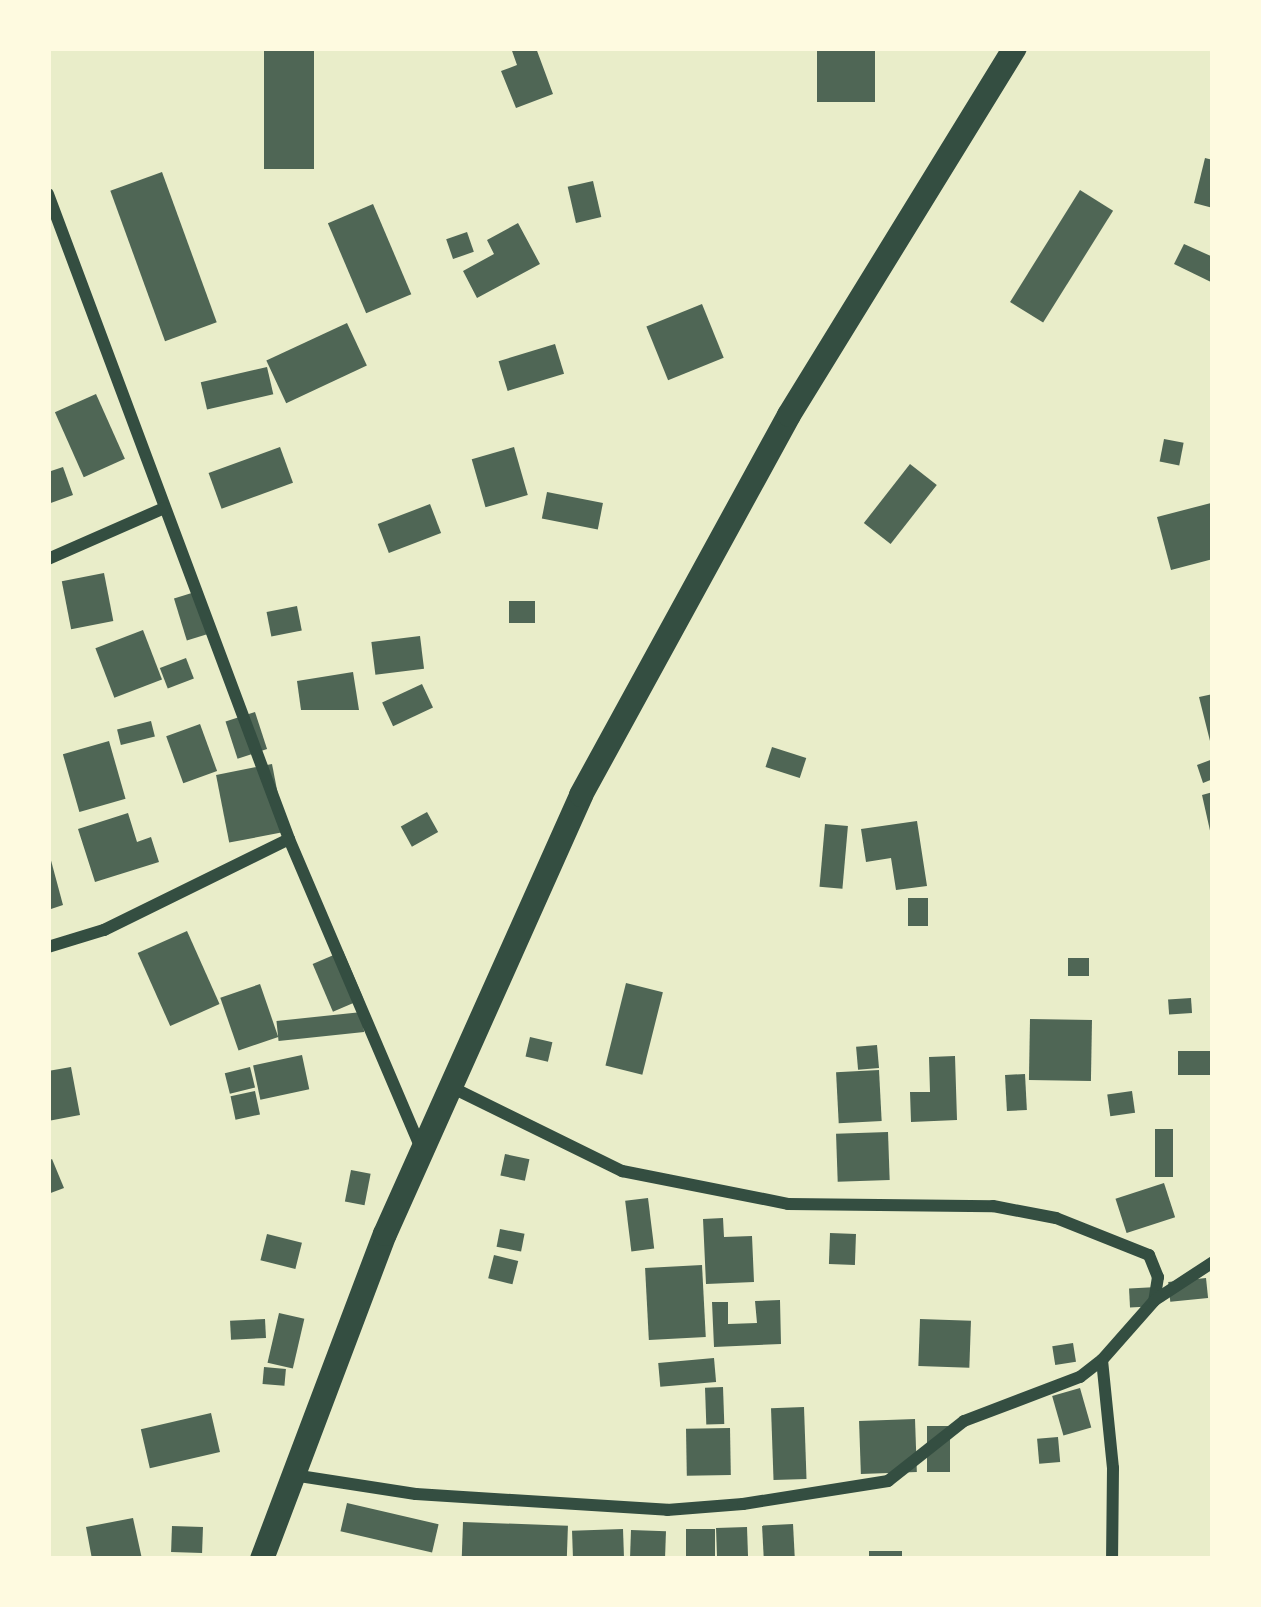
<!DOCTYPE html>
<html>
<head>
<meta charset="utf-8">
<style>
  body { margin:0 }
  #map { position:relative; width:1261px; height:1607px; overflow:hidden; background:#e9edc9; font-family:"PT Sans Narrow",sans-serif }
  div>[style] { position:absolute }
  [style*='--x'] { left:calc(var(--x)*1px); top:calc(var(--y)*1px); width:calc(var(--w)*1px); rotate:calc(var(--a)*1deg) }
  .building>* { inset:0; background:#4f6655; transform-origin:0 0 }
  .minor>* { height:12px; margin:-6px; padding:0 6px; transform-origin:6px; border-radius:6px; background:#344e41 }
  .trunk>* { height:24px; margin:-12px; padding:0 12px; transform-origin:12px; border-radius:12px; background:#344e41 }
  span { translate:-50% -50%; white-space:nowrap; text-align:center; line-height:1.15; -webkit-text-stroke:9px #fefae0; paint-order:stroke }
  .frame { position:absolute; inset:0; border:51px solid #fefae0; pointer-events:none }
</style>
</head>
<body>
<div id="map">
  <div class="building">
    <div style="left:264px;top:48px;width:50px;height:121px"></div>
    <div style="clip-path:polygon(511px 48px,536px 48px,553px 94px,516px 108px,501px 71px,517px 65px)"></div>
    <div style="left:817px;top:48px;width:58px;height:54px"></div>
    <div style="clip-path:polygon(1205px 158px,1213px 160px,1213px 208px,1194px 203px)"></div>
    <div style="left:162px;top:172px;width:160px;height:55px;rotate:70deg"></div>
    <div style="left:593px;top:181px;width:37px;height:26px;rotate:77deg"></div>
    <div style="left:1080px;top:190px;width:39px;height:132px;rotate:32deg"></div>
    <div style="left:373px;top:204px;width:98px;height:49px;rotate:67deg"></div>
    <div style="clip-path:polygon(518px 223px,540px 264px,477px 298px,463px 271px,494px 254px,487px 240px)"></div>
    <div style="left:467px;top:232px;width:21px;height:22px;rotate:71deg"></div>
    <div style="clip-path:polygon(1184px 244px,1213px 257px,1213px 283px,1174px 264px)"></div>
    <div style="left:702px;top:304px;width:58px;height:60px;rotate:68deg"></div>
    <div style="left:347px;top:323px;width:47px;height:89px;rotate:65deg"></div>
    <div style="left:555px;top:344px;width:31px;height:59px;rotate:73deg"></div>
    <div style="left:267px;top:367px;width:28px;height:68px;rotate:77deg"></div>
    <div style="left:96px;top:394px;width:71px;height:45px;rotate:66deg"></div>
    <div style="left:1164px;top:439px;width:20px;height:23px;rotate:11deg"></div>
    <div style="left:280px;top:447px;width:38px;height:76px;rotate:70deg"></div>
    <div style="left:514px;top:447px;width:50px;height:44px;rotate:74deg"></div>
    <div style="left:910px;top:464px;width:34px;height:75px;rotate:38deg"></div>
    <div style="clip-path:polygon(63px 467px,73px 495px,48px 504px,48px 472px)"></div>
    <div style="left:547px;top:492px;width:57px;height:27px;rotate:11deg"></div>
    <div style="clip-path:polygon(1211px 503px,1213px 559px,1171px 570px,1157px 517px)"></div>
    <div style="left:430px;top:504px;width:31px;height:56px;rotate:69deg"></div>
    <div style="left:104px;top:573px;width:49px;height:43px;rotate:79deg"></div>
    <div style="left:195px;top:592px;width:44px;height:22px;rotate:73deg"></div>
    <div style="left:509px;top:601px;width:26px;height:22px"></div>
    <div style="left:297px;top:606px;width:25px;height:31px;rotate:79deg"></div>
    <div style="left:143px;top:630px;width:53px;height:51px;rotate:69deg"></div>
    <div style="left:420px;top:636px;width:33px;height:49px;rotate:83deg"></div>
    <div style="left:186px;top:658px;width:22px;height:28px;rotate:69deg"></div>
    <div style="clip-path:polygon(353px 672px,359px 710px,301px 710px,297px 681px)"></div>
    <div style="left:422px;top:684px;width:26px;height:44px;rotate:65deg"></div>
    <div style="clip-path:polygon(1213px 694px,1213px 744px,1211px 745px,1199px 697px)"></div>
    <div style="left:255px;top:712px;width:39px;height:31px;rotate:72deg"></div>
    <div style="left:151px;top:721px;width:16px;height:35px;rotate:76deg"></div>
    <div style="left:200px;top:724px;width:50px;height:36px;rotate:70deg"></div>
    <div style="left:109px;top:741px;width:60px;height:48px;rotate:74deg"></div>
    <div style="left:772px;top:747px;width:36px;height:21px;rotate:18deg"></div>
    <div style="clip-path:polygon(1213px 759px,1213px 779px,1203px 783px,1197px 765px)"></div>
    <div style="left:272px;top:764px;width:69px;height:57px;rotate:79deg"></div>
    <div style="clip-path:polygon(1213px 792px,1213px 835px,1211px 835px,1202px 795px)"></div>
    <div style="left:427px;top:812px;width:23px;height:30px;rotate:61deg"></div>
    <div style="clip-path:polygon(128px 813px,137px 842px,151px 837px,159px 862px,95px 882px,78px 829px)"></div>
    <div style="clip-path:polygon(917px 821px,927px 886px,896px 890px,891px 858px,866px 862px,861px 829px)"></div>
    <div style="left:825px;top:824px;width:23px;height:63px;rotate:5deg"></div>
    <div style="clip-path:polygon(49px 853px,63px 905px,48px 910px,48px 854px)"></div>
    <div style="left:908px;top:898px;width:20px;height:28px"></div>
    <div style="left:187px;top:931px;width:80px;height:54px;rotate:66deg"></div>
    <div style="left:343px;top:951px;width:52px;height:33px;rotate:67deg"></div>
    <div style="left:1068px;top:958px;width:21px;height:18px"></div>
    <div style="left:626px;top:983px;width:38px;height:85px;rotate:14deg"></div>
    <div style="left:260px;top:984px;width:56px;height:42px;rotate:71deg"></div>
    <div style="left:1191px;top:998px;width:15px;height:23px;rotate:86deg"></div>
    <div style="left:362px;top:1012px;width:20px;height:86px;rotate:84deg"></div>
    <div style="left:1030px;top:1019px;width:62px;height:61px;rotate:1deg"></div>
    <div style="left:530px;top:1037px;width:23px;height:20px;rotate:13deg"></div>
    <div style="left:877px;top:1045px;width:23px;height:21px;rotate:85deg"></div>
    <div style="left:1213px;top:1051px;width:24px;height:35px;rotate:90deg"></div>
    <div style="left:302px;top:1055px;width:35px;height:50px;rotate:78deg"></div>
    <div style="clip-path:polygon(955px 1056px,957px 1120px,911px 1122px,910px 1092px,930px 1092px,929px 1057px)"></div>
    <div style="clip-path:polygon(71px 1067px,80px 1115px,48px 1121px,48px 1071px)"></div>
    <div style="left:250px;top:1067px;width:21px;height:26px;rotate:76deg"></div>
    <div style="left:879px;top:1070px;width:51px;height:43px;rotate:87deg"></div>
    <div style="left:1025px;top:1074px;width:36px;height:20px;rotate:87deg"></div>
    <div style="left:255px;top:1091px;width:24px;height:25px;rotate:78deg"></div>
    <div style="left:1132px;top:1091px;width:22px;height:25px;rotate:82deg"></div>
    <div style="left:1155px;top:1129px;width:18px;height:48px"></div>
    <div style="left:888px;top:1132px;width:48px;height:52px;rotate:88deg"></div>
    <div style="left:505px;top:1154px;width:25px;height:22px;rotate:12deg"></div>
    <div style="clip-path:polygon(52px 1159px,64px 1188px,48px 1194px,48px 1161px)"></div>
    <div style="left:351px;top:1170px;width:20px;height:32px;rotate:11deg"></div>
    <div style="left:1164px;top:1183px;width:36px;height:51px;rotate:72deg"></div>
    <div style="left:648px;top:1198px;width:51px;height:23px;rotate:83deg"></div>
    <div style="clip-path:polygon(723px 1218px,724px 1237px,752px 1236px,754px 1282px,706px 1284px,703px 1219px)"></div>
    <div style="left:500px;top:1229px;width:25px;height:18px;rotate:11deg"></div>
    <div style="left:830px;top:1233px;width:26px;height:31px;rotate:2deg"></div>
    <div style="left:267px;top:1234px;width:36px;height:27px;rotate:14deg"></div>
    <div style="left:494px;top:1255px;width:25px;height:24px;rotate:14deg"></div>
    <div style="left:702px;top:1265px;width:72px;height:57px;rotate:87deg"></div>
    <div style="left:1206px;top:1278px;width:20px;height:38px;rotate:84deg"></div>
    <div style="left:1157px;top:1287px;width:19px;height:28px;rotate:87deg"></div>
    <div style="clip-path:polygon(780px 1300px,781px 1344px,714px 1347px,712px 1302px,728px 1302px,728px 1324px,757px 1323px,755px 1301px)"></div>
    <div style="left:279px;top:1313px;width:26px;height:51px;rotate:13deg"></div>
    <div style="left:265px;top:1319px;width:19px;height:35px;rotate:87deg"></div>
    <div style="left:920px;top:1319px;width:51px;height:47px;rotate:2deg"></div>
    <div style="left:1073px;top:1343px;width:19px;height:21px;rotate:81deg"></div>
    <div style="left:714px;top:1358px;width:24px;height:56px;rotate:85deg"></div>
    <div style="left:264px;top:1367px;width:22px;height:17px;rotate:5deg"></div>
    <div style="left:723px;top:1387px;width:37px;height:18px;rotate:88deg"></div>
    <div style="left:1080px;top:1388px;width:41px;height:29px;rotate:74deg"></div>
    <div style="left:804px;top:1407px;width:72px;height:33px;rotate:88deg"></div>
    <div style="left:211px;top:1413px;width:40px;height:72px;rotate:77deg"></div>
    <div style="left:915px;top:1419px;width:53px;height:56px;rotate:88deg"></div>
    <div style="left:950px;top:1426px;width:46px;height:23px;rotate:90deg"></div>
    <div style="left:730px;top:1428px;width:47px;height:44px;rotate:89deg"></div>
    <div style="left:1058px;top:1437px;width:25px;height:21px;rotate:85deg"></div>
    <div style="left:347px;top:1503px;width:94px;height:29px;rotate:13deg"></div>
    <div style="clip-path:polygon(133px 1518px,142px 1559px,92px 1559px,86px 1527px)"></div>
    <div style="left:463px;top:1522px;width:105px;height:37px;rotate:2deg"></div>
    <div style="left:793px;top:1524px;width:35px;height:31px;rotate:87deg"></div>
    <div style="left:172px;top:1526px;width:31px;height:26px;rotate:2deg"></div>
    <div style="left:747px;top:1527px;width:32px;height:31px;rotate:88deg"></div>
    <div style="left:623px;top:1529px;width:28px;height:51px;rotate:88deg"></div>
    <div style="left:686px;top:1529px;width:29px;height:30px"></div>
    <div style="left:631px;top:1530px;width:35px;height:29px;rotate:2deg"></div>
    <div style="left:869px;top:1551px;width:33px;height:8px"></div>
  </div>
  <div class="minor">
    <div style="--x:48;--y:194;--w:689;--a:69.51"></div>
    <div style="--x:289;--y:839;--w:337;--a:66.9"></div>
    <div style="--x:48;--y:559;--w:127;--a:-23.7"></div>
    <div style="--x:48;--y:947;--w:59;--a:-16.9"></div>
    <div style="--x:104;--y:930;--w:206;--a:-26.2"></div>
    <div style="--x:449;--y:1086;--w:193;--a:26.2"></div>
    <div style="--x:622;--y:1171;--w:169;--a:11.2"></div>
    <div style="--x:788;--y:1204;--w:205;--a:0.6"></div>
    <div style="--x:993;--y:1206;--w:64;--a:10.8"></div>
    <div style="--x:1056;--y:1218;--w:100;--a:21.7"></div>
    <div style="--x:1149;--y:1255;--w:24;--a:68"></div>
    <div style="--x:1158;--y:1277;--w:24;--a:99"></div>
    <div style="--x:1154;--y:1301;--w:79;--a:131.4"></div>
    <div style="--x:1102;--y:1360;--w:109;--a:84.2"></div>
    <div style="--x:1113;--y:1468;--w:91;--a:90.6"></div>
    <div style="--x:1155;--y:1300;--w:69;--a:-33.2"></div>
    <div style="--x:293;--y:1475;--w:124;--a:8.8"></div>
    <div style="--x:416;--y:1494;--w:252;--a:3.6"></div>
    <div style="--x:667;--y:1510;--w:76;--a:-4.5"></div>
    <div style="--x:743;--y:1504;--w:147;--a:-9"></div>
    <div style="--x:888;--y:1481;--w:97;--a:-38.3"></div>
    <div style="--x:964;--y:1421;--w:124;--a:-20.8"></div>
    <div style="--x:1080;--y:1377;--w:28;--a:-38"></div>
  </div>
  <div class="trunk">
    <div style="--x:262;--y:1559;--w:347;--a:-69.3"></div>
    <div style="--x:385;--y:1234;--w:481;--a:-65.9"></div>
    <div style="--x:581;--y:795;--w:433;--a:-61.3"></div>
    <div style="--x:789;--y:415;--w:431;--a:-58.4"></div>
  </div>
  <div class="frame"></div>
</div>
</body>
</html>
